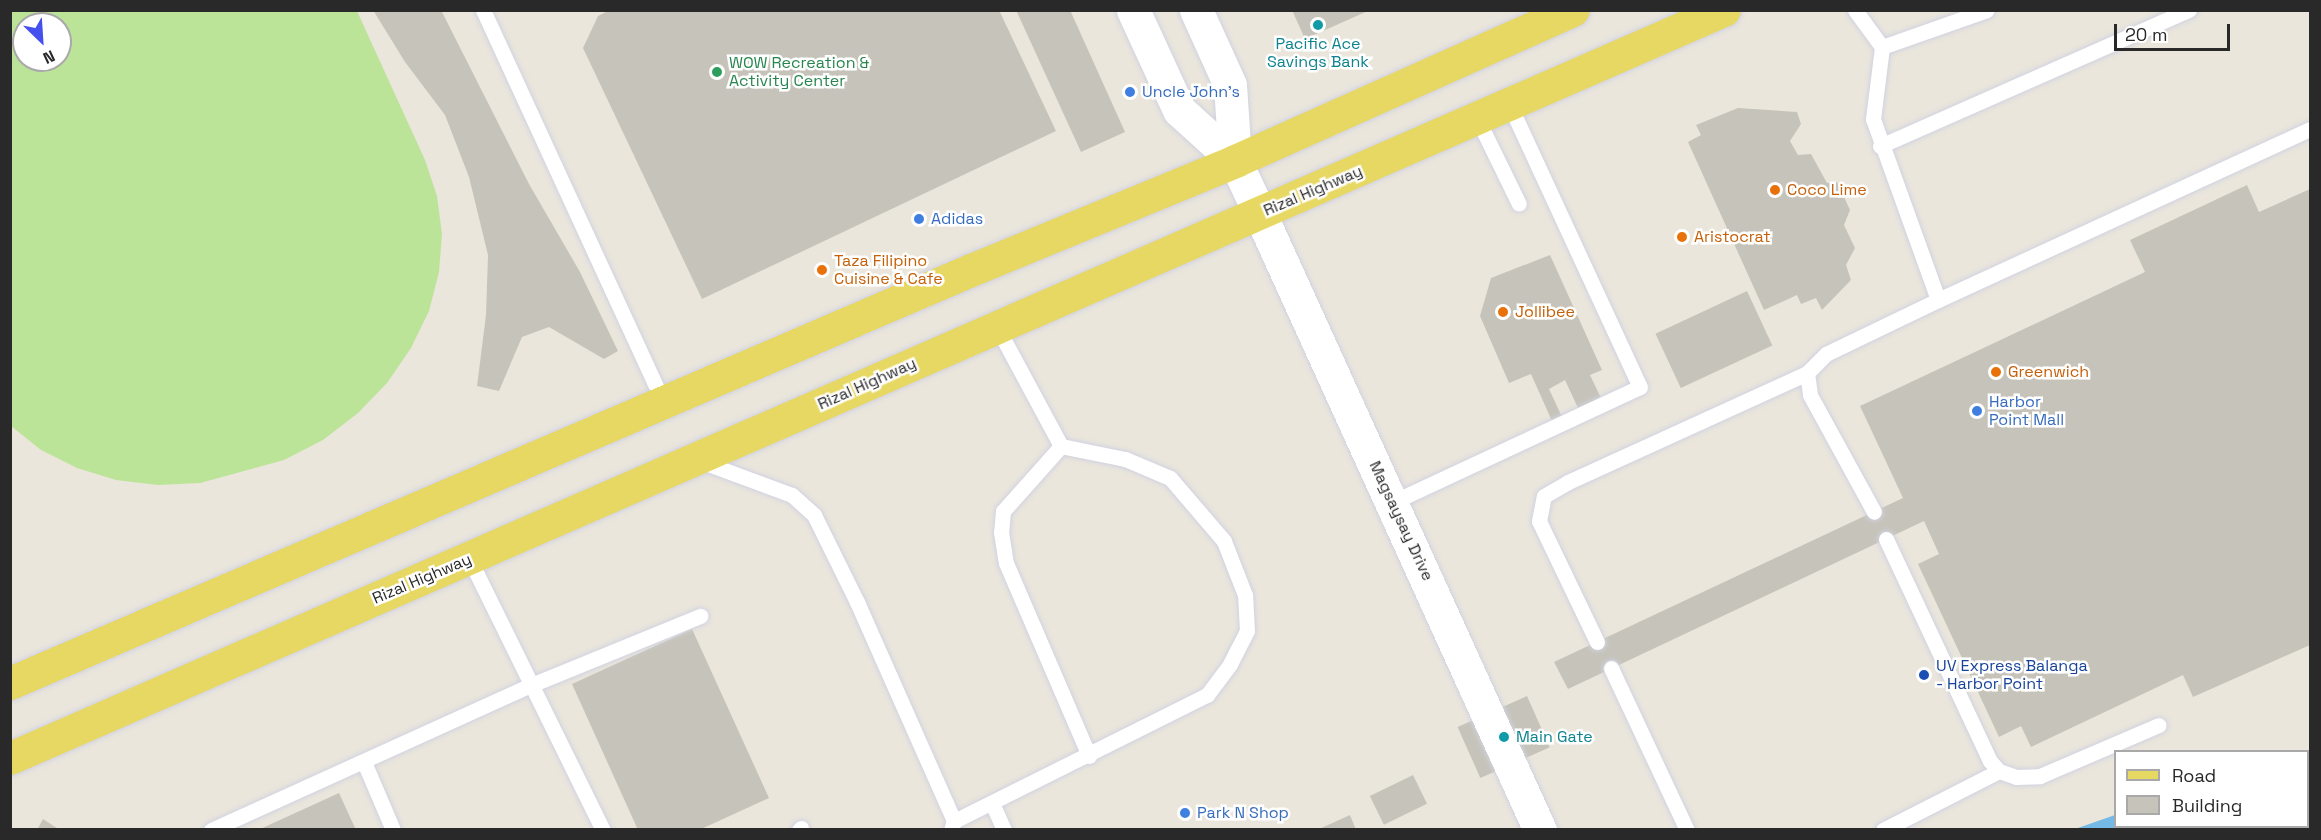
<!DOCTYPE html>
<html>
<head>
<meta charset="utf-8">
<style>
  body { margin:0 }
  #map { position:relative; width:2321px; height:840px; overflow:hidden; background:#eae6dc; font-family:"Space Grotesk",sans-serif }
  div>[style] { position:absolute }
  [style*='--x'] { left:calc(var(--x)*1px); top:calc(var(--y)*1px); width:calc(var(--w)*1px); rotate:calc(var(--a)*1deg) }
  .pitch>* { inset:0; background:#bbe498 }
  .water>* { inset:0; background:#75bae6 }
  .building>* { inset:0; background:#c6c4ba; transform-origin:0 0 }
  .roads { filter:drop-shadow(0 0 2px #d1d2e1) drop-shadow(0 0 2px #d1d2e1) }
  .service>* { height:15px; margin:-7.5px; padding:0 7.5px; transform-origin:7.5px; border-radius:7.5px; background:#fff }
  .tertiary>* { height:33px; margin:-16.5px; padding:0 16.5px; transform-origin:16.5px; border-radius:16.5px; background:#fff }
  .secondary>* { height:33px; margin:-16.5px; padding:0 16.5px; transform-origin:16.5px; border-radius:16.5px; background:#fff }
  .primary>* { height:33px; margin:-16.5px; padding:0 16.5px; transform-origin:16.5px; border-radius:16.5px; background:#e7d864 }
  .dots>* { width:16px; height:16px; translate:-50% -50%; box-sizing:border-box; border:3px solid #fff; border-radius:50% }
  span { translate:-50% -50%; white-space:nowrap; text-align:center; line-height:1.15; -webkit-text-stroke:5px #fff; paint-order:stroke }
  .culture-label { font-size:16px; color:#0d838f }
  .left { translate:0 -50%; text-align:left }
  .leisure-label { font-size:16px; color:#27864d }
  .shop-label { font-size:16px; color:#366cbe }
  .food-label { font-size:16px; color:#c56008 }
  .street-label { font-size:16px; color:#292929 }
  .transit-label { font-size:16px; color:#164399 }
  .frame { position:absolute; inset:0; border:12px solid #292929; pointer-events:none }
  .legend { position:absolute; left:2114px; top:750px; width:195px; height:78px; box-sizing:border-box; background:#fff; border:2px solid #a9a9a9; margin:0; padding:8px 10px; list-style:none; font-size:18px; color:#292929 }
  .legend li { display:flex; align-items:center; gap:12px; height:30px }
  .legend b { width:30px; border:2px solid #a9a9a9 }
  .north { position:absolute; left:12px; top:12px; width:60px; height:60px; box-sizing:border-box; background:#fff; border:2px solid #a9a9a9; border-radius:50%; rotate:155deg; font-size:16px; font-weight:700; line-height:24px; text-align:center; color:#292929 }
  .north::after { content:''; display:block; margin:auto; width:21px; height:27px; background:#4550ee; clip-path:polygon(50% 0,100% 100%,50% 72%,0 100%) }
  .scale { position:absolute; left:2114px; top:24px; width:116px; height:27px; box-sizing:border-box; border:3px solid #292929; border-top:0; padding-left:8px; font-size:18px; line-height:21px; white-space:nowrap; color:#292929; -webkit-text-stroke:4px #fff; paint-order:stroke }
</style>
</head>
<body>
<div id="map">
  <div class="pitch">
    <div style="clip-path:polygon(evenodd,10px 11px,357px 11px,425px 160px,437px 196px,442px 234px,439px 272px,429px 311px,411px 348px,387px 383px,358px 413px,323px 440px,284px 460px,200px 483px,158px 485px,116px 480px,77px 468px,41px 450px,11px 426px,10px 11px,24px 24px,60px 24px,60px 60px,24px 60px,24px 24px)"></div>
  </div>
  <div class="water">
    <div style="clip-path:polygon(2310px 761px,2310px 829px,2075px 829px,2115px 815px,2116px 826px,2308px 826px)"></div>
  </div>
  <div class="building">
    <div style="clip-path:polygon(373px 10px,441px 10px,529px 184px,580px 272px,618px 351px,604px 359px,549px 327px,522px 337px,499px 391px,477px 386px,486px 315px,488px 255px,469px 177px,445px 115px,405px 62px)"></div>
    <div style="clip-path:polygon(610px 10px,999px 10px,1056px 131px,702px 299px,583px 48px,598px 16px)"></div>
    <div style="clip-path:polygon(1016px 10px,1070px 10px,1125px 132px,1081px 152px)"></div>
    <div style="clip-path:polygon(1292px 10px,1370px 10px,1305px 39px)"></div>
    <div style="clip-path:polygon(1738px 108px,1797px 112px,1801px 124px,1790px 141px,1798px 155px,1811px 154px,1827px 183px,1837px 182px,1850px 210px,1844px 225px,1855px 248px,1846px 265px,1851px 280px,1822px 310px,1816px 298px,1801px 304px,1797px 295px,1764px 310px,1688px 142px,1701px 135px,1696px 125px)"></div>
    <div style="clip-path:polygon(2247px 185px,2259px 212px,2310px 189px,2310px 645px,2193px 697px,2183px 675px,2031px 747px,2021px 726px,1999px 737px,1918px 564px,1939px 554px,1924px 521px,1568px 689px,1554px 662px,1903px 498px,1860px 406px,2145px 272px,2130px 240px)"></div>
    <div style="clip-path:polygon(1550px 255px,1602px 370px,1590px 375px,1601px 398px,1578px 408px,1565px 380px,1549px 389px,1562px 417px,1552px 421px,1531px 374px,1509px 383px,1480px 316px,1491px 278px)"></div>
    <div style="left:1747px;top:291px;width:60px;height:101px;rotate:65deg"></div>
    <div style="clip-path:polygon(692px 629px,769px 798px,699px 830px,638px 830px,572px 684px)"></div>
    <div style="left:1527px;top:696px;width:56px;height:76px;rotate:66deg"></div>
    <div style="left:1413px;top:775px;width:32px;height:48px;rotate:64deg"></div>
    <div style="clip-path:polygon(339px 793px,356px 830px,258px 830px)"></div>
    <div style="clip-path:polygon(1350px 815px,1356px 830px,1317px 830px)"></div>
    <div style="clip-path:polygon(43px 819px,60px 830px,37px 830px)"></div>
  </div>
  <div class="roads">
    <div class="service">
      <div style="--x:483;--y:10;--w:435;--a:65.3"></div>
      <div style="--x:1855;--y:10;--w:46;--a:53.9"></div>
      <div style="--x:1882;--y:47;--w:73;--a:97.1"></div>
      <div style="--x:1873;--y:119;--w:192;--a:70.2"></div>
      <div style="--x:1938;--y:300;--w:124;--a:154.3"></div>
      <div style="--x:1826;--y:354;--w:27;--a:135"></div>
      <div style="--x:1807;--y:373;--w:22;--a:82"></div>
      <div style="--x:1810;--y:395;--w:133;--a:61.3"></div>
      <div style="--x:1882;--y:47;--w:111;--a:-19.4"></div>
      <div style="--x:1478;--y:120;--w:93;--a:64"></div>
      <div style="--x:1880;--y:146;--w:338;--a:-23.8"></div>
      <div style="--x:1938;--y:300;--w:409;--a:-24.7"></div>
      <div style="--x:1061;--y:446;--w:87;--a:131.7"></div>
      <div style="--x:1003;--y:511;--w:21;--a:95"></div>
      <div style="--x:1001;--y:532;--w:31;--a:81"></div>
      <div style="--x:1006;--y:563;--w:210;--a:66.7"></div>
      <div style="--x:700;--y:461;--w:98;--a:20.3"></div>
      <div style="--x:792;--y:495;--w:30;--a:42"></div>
      <div style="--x:814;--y:515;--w:97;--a:63.7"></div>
      <div style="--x:857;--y:602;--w:240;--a:66.1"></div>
      <div style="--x:1393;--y:502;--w:272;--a:-25"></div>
      <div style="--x:1640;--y:387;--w:310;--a:-114.8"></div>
      <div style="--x:1886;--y:539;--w:245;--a:64.9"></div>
      <div style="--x:1990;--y:761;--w:13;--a:48"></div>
      <div style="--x:1999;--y:771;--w:18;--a:19"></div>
      <div style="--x:2016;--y:777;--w:24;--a:-2"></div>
      <div style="--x:2040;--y:776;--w:129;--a:-23.2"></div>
      <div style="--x:469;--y:558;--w:303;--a:63.8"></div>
      <div style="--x:1597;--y:642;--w:134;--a:-115.6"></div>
      <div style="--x:1539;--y:521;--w:25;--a:-79"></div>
      <div style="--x:1544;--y:496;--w:28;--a:-30"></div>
      <div style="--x:1568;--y:482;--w:263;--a:-24.5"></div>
      <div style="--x:1611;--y:668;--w:179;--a:64.9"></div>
      <div style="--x:364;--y:762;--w:74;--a:66.9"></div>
      <div style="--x:992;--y:803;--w:30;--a:66"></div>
      <div style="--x:211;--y:830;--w:351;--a:-24.4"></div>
      <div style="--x:531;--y:685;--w:183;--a:-22.2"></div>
      <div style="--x:799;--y:830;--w:3;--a:-45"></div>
      <div style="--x:951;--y:830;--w:9;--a:-72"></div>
      <div style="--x:954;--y:821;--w:283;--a:-26.5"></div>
      <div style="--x:1207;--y:695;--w:39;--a:-53"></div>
      <div style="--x:1230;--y:664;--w:37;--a:-63"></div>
      <div style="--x:1247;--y:631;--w:36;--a:-93"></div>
      <div style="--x:1245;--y:595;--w:58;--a:-111.3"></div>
      <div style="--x:1224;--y:541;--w:83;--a:-130.6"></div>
      <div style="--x:1170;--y:478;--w:49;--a:-157.1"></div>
      <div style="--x:1125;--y:459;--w:65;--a:-168.5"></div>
      <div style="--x:1061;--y:446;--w:135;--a:-118.3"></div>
      <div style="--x:1883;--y:830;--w:130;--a:-27"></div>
    </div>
    <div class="tertiary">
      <div style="--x:1133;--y:10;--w:110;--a:65.3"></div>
      <div style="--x:1179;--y:110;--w:76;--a:42.3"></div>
      <div style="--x:1196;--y:10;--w:82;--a:65.6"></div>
      <div style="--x:1230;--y:85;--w:76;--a:86.2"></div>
      <div style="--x:1235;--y:161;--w:59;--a:64.7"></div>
    </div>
    <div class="secondary">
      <div style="--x:1260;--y:214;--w:677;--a:65.56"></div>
    </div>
    <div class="primary">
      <div style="--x:10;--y:683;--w:1046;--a:-23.26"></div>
      <div style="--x:971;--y:270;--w:286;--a:-22.4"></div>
      <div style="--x:1235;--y:161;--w:370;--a:-24.1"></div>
      <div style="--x:10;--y:758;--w:1870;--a:-23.58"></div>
    </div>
  </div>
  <div class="dots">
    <div style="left:1318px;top:25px;background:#0f9aa8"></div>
    <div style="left:717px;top:72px;background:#2e9e5b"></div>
    <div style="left:1130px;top:92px;background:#3f7fe0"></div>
    <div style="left:1775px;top:190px;background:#e8710a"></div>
    <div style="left:919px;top:219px;background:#3f7fe0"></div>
    <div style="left:1682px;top:237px;background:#e8710a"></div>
    <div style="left:822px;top:270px;background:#e8710a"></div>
    <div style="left:1503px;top:312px;background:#e8710a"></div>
    <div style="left:1996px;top:372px;background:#e8710a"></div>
    <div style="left:1977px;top:411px;background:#3f7fe0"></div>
    <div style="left:1924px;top:675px;background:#1a4fb4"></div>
    <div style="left:1504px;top:737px;background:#0f9aa8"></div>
    <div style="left:1185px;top:813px;background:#3f7fe0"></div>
  </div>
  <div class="culture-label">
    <span style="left:1318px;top:53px">Pacific Ace<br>Savings Bank</span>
    <span class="left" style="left:1516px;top:737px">Main Gate</span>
  </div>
  <div class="leisure-label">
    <span class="left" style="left:729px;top:72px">WOW Recreation &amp;<br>Activity Center</span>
  </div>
  <div class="shop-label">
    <span class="left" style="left:1142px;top:92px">Uncle John's</span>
    <span class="left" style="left:931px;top:219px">Adidas</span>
    <span class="left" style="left:1989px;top:411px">Harbor<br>Point Mall</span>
    <span class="left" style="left:1197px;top:813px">Park N Shop</span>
  </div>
  <div class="food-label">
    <span class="left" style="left:1787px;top:190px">Coco Lime</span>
    <span class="left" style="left:1694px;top:237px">Aristocrat</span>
    <span class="left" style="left:834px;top:270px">Taza Filipino<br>Cuisine &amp; Cafe</span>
    <span class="left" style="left:1515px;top:312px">Jollibee</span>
    <span class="left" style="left:2008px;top:372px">Greenwich</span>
  </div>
  <div class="street-label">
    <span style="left:1313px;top:191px;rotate:-23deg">Rizal Highway</span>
    <span style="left:867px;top:384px;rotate:-24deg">Rizal Highway</span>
    <span style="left:1401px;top:521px;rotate:65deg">Magsaysay Drive</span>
    <span style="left:422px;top:579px;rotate:-23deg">Rizal Highway</span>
  </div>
  <div class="transit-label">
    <span class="left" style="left:1936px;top:675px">UV Express Balanga<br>- Harbor Point</span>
  </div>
  <div class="frame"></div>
  <ul class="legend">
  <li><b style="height:8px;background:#e7d864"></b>Road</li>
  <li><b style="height:16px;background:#c6c4ba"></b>Building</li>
  </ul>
  <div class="north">N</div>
  <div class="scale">20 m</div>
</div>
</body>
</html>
